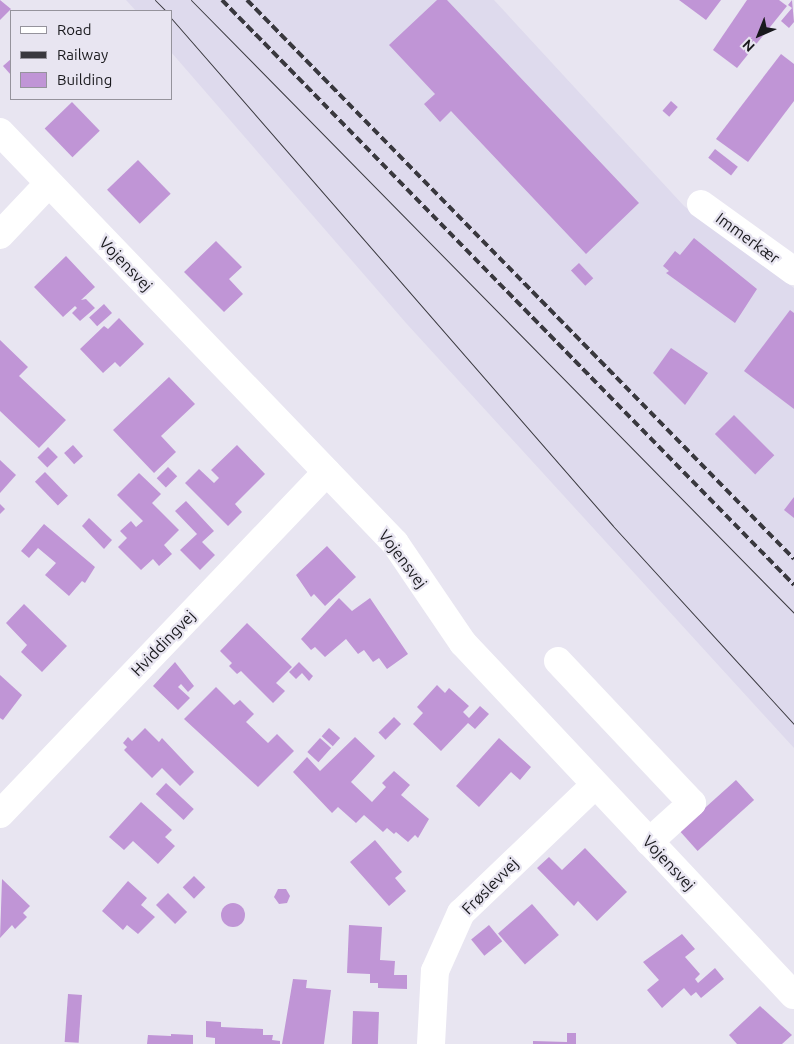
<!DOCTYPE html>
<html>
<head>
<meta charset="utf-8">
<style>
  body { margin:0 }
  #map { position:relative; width:794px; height:1044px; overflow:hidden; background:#e8e5f1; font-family:Ubuntu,sans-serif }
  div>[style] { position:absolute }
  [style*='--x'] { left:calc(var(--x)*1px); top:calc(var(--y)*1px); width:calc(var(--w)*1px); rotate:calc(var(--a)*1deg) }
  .built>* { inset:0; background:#dedaed }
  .building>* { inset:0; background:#c095d6; transform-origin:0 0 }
  .round { border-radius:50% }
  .minor>* { height:28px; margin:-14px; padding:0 14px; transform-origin:14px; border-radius:14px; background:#fff }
  .tram>* { height:1px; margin:-0.5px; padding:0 0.5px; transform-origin:0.5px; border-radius:0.5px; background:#39383e }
  .rail>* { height:4px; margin-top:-2px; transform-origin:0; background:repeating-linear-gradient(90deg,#39383e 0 8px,transparent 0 12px) }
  span { translate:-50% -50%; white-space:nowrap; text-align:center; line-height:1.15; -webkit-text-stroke:4.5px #e8e5f1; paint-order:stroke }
  .street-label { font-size:16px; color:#19191d }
  .legend { position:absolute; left:10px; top:10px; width:162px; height:90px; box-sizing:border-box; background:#e8e5f1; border:1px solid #95939c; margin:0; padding:6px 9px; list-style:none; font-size:15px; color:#19191d }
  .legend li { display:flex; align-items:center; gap:10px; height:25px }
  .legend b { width:25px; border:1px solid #95939c }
  .north { position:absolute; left:734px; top:10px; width:50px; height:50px; -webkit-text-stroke:4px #e8e5f1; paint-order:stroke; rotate:224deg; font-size:14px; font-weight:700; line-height:20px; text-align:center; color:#19191d }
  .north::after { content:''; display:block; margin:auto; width:18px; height:22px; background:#19191d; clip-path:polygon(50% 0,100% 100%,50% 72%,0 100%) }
</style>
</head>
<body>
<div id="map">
  <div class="built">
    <div style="clip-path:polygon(126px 0,494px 0,684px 206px,794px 288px,794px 748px,406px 323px,171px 52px,171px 11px,136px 11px)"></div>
  </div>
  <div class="building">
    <div style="clip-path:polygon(0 0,11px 9px,0 20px)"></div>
    <div style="clip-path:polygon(437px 0,447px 0,639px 203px,586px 254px,451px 111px,440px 122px,424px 104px,435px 94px,389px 45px)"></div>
    <div style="clip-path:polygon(679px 0,721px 0,706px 20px)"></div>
    <div style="clip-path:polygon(747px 0,779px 0,787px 6px,737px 68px,713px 50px)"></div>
    <div style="clip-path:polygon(792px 0,794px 22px,789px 28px,781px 21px,792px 8px,788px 5px)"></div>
    <div style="clip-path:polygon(781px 54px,794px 64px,794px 101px,748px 162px,716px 139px)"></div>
    <div style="clip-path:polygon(11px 59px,11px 75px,3px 66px)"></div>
    <div style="left:671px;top:101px;width:9px;height:13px;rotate:41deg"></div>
    <div style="left:72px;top:102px;width:40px;height:38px;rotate:46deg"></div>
    <div style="left:715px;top:149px;width:29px;height:11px;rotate:38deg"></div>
    <div style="left:138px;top:160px;width:47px;height:43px;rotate:46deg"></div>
    <div style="clip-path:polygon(694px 238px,757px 289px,735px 323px,666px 273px,669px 271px,663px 266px,675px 251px,680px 255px)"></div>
    <div style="clip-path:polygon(216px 241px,242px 267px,229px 279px,243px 294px,224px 312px,184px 272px)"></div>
    <div style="clip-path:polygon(66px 256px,95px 287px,81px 300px,86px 299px,95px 308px,80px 321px,72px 313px,77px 308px,75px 306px,63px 317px,34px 287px)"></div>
    <div style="left:579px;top:263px;width:21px;height:11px;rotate:47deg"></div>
    <div style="left:104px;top:304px;width:12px;height:20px;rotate:48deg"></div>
    <div style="clip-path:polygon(790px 310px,794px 313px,794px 409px,744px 371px)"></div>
    <div style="clip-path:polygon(119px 318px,144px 344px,120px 367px,115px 362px,103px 373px,80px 349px,104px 326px,108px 329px)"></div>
    <div style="clip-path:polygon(0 340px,28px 367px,19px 376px,66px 420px,39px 448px,0 411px)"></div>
    <div style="clip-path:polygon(671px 348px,708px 373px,685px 405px,653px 373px)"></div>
    <div style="clip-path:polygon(169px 377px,195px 404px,161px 436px,176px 452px,154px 473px,113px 430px)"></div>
    <div style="left:734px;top:415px;width:57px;height:27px;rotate:45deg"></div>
    <div style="left:73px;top:445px;width:15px;height:12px;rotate:48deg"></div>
    <div style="clip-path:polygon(237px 445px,265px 474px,235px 504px,242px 512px,228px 526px,185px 483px,199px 469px,214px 483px,219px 478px,211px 470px)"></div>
    <div style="left:48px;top:447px;width:14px;height:15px;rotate:45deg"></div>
    <div style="clip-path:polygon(0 460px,16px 475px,0 493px)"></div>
    <div style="left:168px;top:467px;width:13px;height:16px;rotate:45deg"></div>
    <div style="left:45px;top:472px;width:33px;height:14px;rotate:46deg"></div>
    <div style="clip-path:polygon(139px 473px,161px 494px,152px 503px,179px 530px,164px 545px,172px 554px,159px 566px,153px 559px,141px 570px,118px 547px,127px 538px,120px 531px,131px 521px,136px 527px,143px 521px,117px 495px)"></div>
    <div style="clip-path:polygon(794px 497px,794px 518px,784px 510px)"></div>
    <div style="clip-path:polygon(186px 501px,214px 531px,202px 542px,215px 555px,200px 570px,180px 550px,197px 534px,175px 511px)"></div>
    <div style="clip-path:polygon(0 504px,5px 509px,0 514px)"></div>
    <div style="clip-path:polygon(89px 518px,112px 540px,104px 549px,82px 526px)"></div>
    <div style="clip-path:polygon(44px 524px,95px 567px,85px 583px,82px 581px,69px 596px,45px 575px,56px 563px,38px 548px,29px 558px,21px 551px)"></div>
    <div style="clip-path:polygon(327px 546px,356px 577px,325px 606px,314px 594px,311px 597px,296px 575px)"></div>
    <div style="clip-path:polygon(339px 598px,352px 611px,370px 598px,408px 654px,387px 669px,379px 658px,373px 662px,364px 650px,358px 654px,346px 639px,325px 657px,315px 647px,311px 650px,301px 639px)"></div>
    <div style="clip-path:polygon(24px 604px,67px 646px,42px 672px,21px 652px,27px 645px,6px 623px)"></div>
    <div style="clip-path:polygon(247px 623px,292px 667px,276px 683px,285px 691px,273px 703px,241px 671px,237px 674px,229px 666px,232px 663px,220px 651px)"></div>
    <div style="clip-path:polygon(175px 662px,194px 686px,188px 692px,181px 684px,178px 687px,190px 698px,178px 710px,153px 686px)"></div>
    <div style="clip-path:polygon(299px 662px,313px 676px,309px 681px,302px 673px,296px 679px,289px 672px)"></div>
    <div style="clip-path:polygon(0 675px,22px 695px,3px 720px,0 718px)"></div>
    <div style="clip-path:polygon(437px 685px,445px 693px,449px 688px,469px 706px,463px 712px,469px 718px,480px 706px,489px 714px,475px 729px,468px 723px,441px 751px,413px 724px,423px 713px,417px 707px)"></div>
    <div style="clip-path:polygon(216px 687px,234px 705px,240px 700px,254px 714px,246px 722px,268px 743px,277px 734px,294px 751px,258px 787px,184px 719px)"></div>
    <div style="left:394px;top:717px;width:10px;height:22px;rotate:45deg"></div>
    <div style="clip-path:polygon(145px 728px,159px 742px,162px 738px,194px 772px,180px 786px,162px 768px,152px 778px,124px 750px,127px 747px,123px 743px,128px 737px,132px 741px)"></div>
    <div style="left:329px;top:728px;width:15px;height:11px;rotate:42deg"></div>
    <div style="clip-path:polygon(355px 737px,375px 756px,351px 782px,372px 802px,386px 787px,382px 783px,394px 771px,410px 785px,401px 795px,429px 819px,418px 838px,415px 835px,408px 842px,396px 832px,394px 834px,387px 828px,383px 832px,364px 815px,356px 823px,338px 807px,332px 813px,293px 772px,307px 757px,320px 771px)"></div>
    <div style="left:320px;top:738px;width:15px;height:19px;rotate:42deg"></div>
    <div style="clip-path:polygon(499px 738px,531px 767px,520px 780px,511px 772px,479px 807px,456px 786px)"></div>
    <div style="left:736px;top:780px;width:27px;height:76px;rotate:48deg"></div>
    <div style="left:166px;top:783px;width:38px;height:15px;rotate:43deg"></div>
    <div style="clip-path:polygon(141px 802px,172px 830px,165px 837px,175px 846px,158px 864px,133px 841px,124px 850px,109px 837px)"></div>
    <div style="clip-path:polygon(375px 840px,402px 872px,395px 878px,406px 891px,389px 906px,350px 862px)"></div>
    <div style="clip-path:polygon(585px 848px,627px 892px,597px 921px,578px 901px,574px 906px,537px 868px,549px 857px,562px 870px)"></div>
    <div style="left:194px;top:876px;width:16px;height:16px;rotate:45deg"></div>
    <div style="clip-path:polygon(2px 879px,30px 906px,23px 913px,27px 917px,15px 929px,12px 925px,0 938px)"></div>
    <div style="clip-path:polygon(128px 881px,147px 898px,141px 905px,155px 917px,138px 934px,127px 925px,123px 930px,102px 911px)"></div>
    <div style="clip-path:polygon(278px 889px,286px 889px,290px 896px,287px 903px,279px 904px,274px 897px)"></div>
    <div style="left:168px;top:893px;width:27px;height:17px;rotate:45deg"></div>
    <div class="round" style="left:221px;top:903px;width:24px;height:24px"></div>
    <div style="left:532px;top:904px;width:41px;height:45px;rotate:49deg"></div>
    <div style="clip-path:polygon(349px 925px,382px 927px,380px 960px,395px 961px,394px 975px,407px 975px,407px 989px,378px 988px,378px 983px,370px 983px,370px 974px,347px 973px)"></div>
    <div style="left:489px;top:925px;width:21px;height:23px;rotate:51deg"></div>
    <div style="clip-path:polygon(682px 934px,695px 949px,685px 957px,700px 974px,695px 979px,698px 983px,715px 968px,724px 979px,701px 998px,696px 992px,691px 996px,684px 988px,662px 1008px,647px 990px,659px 980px,643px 962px)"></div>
    <div style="clip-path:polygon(293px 979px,307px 980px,306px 988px,331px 990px,324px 1044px,282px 1044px)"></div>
    <div style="left:68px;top:994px;width:14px;height:48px;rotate:4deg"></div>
    <div style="clip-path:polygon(760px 1006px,792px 1035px,782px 1044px,737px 1044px,729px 1035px)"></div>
    <div style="left:353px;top:1011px;width:26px;height:33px;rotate:2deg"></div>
    <div style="clip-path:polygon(206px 1021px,221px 1022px,221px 1027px,263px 1029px,263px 1035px,273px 1035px,272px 1040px,280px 1041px,280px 1044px,215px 1044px,215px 1038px,206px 1037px)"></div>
    <div style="clip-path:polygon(567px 1033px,576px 1033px,576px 1044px,533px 1044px,533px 1041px,567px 1042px)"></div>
    <div style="clip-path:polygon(171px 1034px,193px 1035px,193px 1044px,147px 1044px,148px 1035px,171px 1036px)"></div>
  </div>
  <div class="minor">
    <div style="--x:0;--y:132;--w:570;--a:46.14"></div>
    <div style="--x:395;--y:543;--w:121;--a:55.8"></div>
    <div style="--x:463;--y:643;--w:483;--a:46.8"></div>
    <div style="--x:701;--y:204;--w:115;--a:35.8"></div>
    <div style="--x:0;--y:235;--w:71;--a:-46.7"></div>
    <div style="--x:558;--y:661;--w:195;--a:46.7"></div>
    <div style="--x:692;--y:803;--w:58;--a:137.8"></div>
    <div style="--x:0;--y:814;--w:473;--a:-46.3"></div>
    <div style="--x:431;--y:1044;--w:73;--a:-86.9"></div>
    <div style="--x:435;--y:971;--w:64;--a:-65.9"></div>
    <div style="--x:461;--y:913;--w:185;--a:-43.7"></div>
  </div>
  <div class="tram">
    <div style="--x:155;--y:0;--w:16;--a:45"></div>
    <div style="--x:191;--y:0;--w:860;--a:45.47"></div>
    <div style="--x:171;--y:18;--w:673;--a:48.97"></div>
    <div style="--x:613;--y:526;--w:268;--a:47.6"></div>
  </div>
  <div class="rail">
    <div style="--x:222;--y:0;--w:818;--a:45.64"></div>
    <div style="--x:247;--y:0;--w:782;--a:45.62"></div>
  </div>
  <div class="street-label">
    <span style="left:748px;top:238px;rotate:36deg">Immerkær</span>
    <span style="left:126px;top:264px;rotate:46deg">Vojensvej</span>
    <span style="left:403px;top:559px;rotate:53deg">Vojensvej</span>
    <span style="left:163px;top:643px;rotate:-46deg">Hviddingvej</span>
    <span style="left:669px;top:863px;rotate:47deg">Vojensvej</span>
    <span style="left:490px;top:886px;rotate:-45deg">Frøslevvej</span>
  </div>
  <ul class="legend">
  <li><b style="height:6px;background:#fff"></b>Road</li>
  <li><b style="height:6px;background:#39383e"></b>Railway</li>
  <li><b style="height:14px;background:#c095d6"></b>Building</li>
  </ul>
  <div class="north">N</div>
</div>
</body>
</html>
